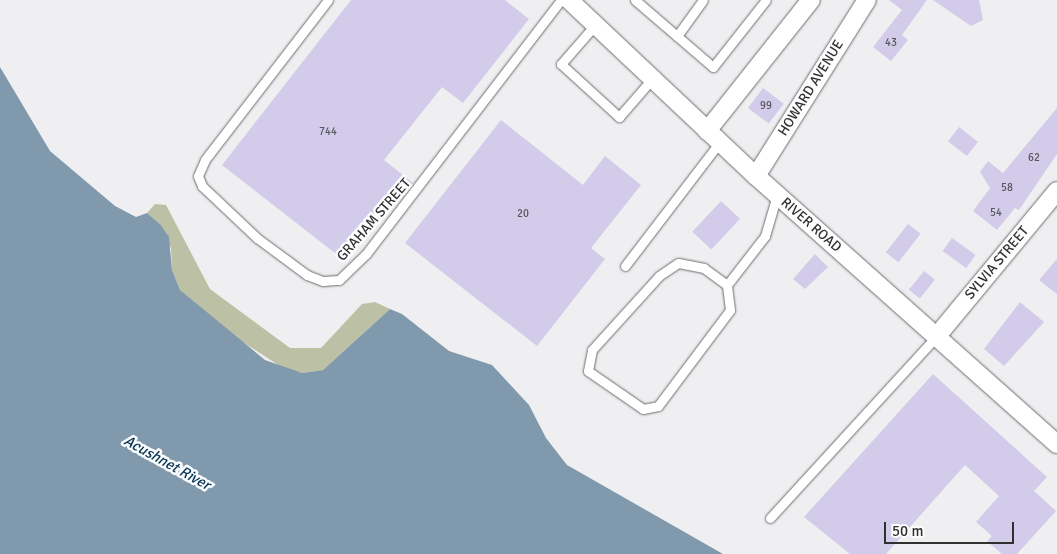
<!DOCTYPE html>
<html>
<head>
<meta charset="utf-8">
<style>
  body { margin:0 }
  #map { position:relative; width:1057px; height:554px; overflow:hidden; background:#efeff1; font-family:Signika,sans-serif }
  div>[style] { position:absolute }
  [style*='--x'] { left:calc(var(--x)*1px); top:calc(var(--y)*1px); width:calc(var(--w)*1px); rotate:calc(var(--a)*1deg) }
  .green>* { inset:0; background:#bcc0a5 }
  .water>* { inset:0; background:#8099ad }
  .building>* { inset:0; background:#d2cbe9; transform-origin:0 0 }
  .roads { filter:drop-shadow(0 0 1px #6c6d6e) drop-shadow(0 0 1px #6c6d6e) }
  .lane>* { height:9px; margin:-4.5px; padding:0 4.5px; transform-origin:4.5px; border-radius:4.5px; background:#fff }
  .street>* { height:18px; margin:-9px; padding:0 9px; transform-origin:9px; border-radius:9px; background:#fff }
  span { translate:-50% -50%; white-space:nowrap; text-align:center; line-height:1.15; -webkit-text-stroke:5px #fcfdfe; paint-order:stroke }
  .number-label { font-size:11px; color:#58575e }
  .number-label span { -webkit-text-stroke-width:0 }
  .street-label { font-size:14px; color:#303030 }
  .water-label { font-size:15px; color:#093654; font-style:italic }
  .scale { position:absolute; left:884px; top:522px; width:130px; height:22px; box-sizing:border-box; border:2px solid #303030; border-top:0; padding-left:6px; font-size:15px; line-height:18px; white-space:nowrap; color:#303030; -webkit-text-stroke:4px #fcfdfe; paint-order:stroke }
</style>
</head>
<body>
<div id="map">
  <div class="green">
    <div style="clip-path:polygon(155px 204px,166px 205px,210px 289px,290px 348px,321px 348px,362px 304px,375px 302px,390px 309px,323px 370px,302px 373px,283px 368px,232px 335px,180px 290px,172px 270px,171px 248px,160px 224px,147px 213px)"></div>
  </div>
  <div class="water">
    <div style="clip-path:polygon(0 67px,50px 151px,115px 206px,136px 217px,147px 213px,160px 224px,169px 237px,172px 270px,180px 290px,265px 360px,302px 373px,323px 370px,390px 309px,402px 314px,449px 351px,492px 365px,529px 405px,546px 438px,567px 465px,723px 554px,0 554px)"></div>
  </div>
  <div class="building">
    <div style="clip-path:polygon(351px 0,505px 0,529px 19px,463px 103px,442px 87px,384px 160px,413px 183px,400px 200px,391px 193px,340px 257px,222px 165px)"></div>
    <div style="clip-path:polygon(889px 0,927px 0,902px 35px,908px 40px,891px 61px,873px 47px,902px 10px)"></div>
    <div style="clip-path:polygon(933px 0,979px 0,983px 20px,971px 26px)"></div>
    <div style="left:763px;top:88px;width:26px;height:25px;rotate:37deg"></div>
    <div style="clip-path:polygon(1057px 108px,1057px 154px,1019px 210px,1015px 208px,997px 230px,973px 211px,990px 188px,980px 172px,988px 161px,1003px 173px)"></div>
    <div style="clip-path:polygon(501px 120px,583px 185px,605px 156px,641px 185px,591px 248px,605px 259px,537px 346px,405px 243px)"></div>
    <div style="left:959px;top:127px;width:24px;height:18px;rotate:38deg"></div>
    <div style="left:721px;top:201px;width:26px;height:42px;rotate:43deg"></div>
    <div style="left:908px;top:224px;width:16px;height:36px;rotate:38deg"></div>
    <div style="left:952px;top:238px;width:29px;height:16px;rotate:36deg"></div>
    <div style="clip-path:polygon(815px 254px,828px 267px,805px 289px,793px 279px)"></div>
    <div style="clip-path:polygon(1057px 259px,1057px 294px,1039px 280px)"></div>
    <div style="left:924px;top:271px;width:14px;height:24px;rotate:39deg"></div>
    <div style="clip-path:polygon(1020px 302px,1044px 322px,1004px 366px,984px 349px)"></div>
    <div style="clip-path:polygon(933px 374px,1047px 477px,1034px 491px,1056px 511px,1017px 554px,1002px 554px,987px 541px,992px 536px,976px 522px,999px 496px,965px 465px,886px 554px,850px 554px,804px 517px)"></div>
  </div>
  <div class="roads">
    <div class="lane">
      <div style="--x:328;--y:0;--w:202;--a:127.6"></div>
      <div style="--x:205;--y:160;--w:17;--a:114"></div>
      <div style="--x:198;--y:176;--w:11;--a:68"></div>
      <div style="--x:202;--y:186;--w:76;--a:43.4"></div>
      <div style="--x:257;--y:238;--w:62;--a:36.5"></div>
      <div style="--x:307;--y:275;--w:17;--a:21"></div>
      <div style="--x:323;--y:281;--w:16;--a:-4"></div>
      <div style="--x:339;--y:280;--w:37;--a:-44"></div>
      <div style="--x:366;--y:254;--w:320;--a:-52.5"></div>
      <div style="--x:635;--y:0;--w:103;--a:40.7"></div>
      <div style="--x:713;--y:67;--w:85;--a:-51.7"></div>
      <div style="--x:595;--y:25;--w:52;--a:131.1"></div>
      <div style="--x:561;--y:64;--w:79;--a:42.4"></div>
      <div style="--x:619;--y:117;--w:50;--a:-49"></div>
      <div style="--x:677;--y:36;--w:44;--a:-54.2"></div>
      <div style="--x:625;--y:266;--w:155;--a:-52.6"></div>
      <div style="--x:727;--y:285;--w:29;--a:-144"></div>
      <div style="--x:704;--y:268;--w:26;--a:-169"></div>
      <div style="--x:678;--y:263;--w:23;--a:146"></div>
      <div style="--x:659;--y:276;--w:100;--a:132.2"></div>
      <div style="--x:592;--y:350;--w:21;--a:101"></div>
      <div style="--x:588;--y:371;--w:67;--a:34.6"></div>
      <div style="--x:643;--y:409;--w:15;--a:-11"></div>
      <div style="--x:658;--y:406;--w:120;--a:-53.1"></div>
      <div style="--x:730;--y:310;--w:25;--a:-97"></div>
      <div style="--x:727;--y:285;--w:62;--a:-52.2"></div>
      <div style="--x:765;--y:236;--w:43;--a:-73.7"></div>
      <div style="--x:770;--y:518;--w:247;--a:-47.5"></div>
    </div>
    <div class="street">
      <div style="--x:569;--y:0;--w:257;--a:43.3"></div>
      <div style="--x:756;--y:176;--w:403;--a:41.7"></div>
      <div style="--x:707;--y:131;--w:167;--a:-51.6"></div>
      <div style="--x:756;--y:176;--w:208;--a:-57.8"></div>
      <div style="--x:937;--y:336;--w:188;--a:-50.4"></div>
    </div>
  </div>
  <div class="number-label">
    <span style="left:891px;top:43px">43</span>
    <span style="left:766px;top:106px">99</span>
    <span style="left:328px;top:132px">744</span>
    <span style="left:1034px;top:158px">62</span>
    <span style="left:1007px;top:188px">58</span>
    <span style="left:996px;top:213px">54</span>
    <span style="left:523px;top:214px">20</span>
  </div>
  <div class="street-label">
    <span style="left:811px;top:88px;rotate:-58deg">HOWARD AVENUE</span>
    <span style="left:374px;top:220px;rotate:-49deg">GRAHAM STREET</span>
    <span style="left:811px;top:225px;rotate:41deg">RIVER ROAD</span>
    <span style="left:997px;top:263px;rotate:-50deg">SYLVIA STREET</span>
  </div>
  <div class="water-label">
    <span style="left:167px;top:463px;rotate:29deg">Acushnet River</span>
  </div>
  <div class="scale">50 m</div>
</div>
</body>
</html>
